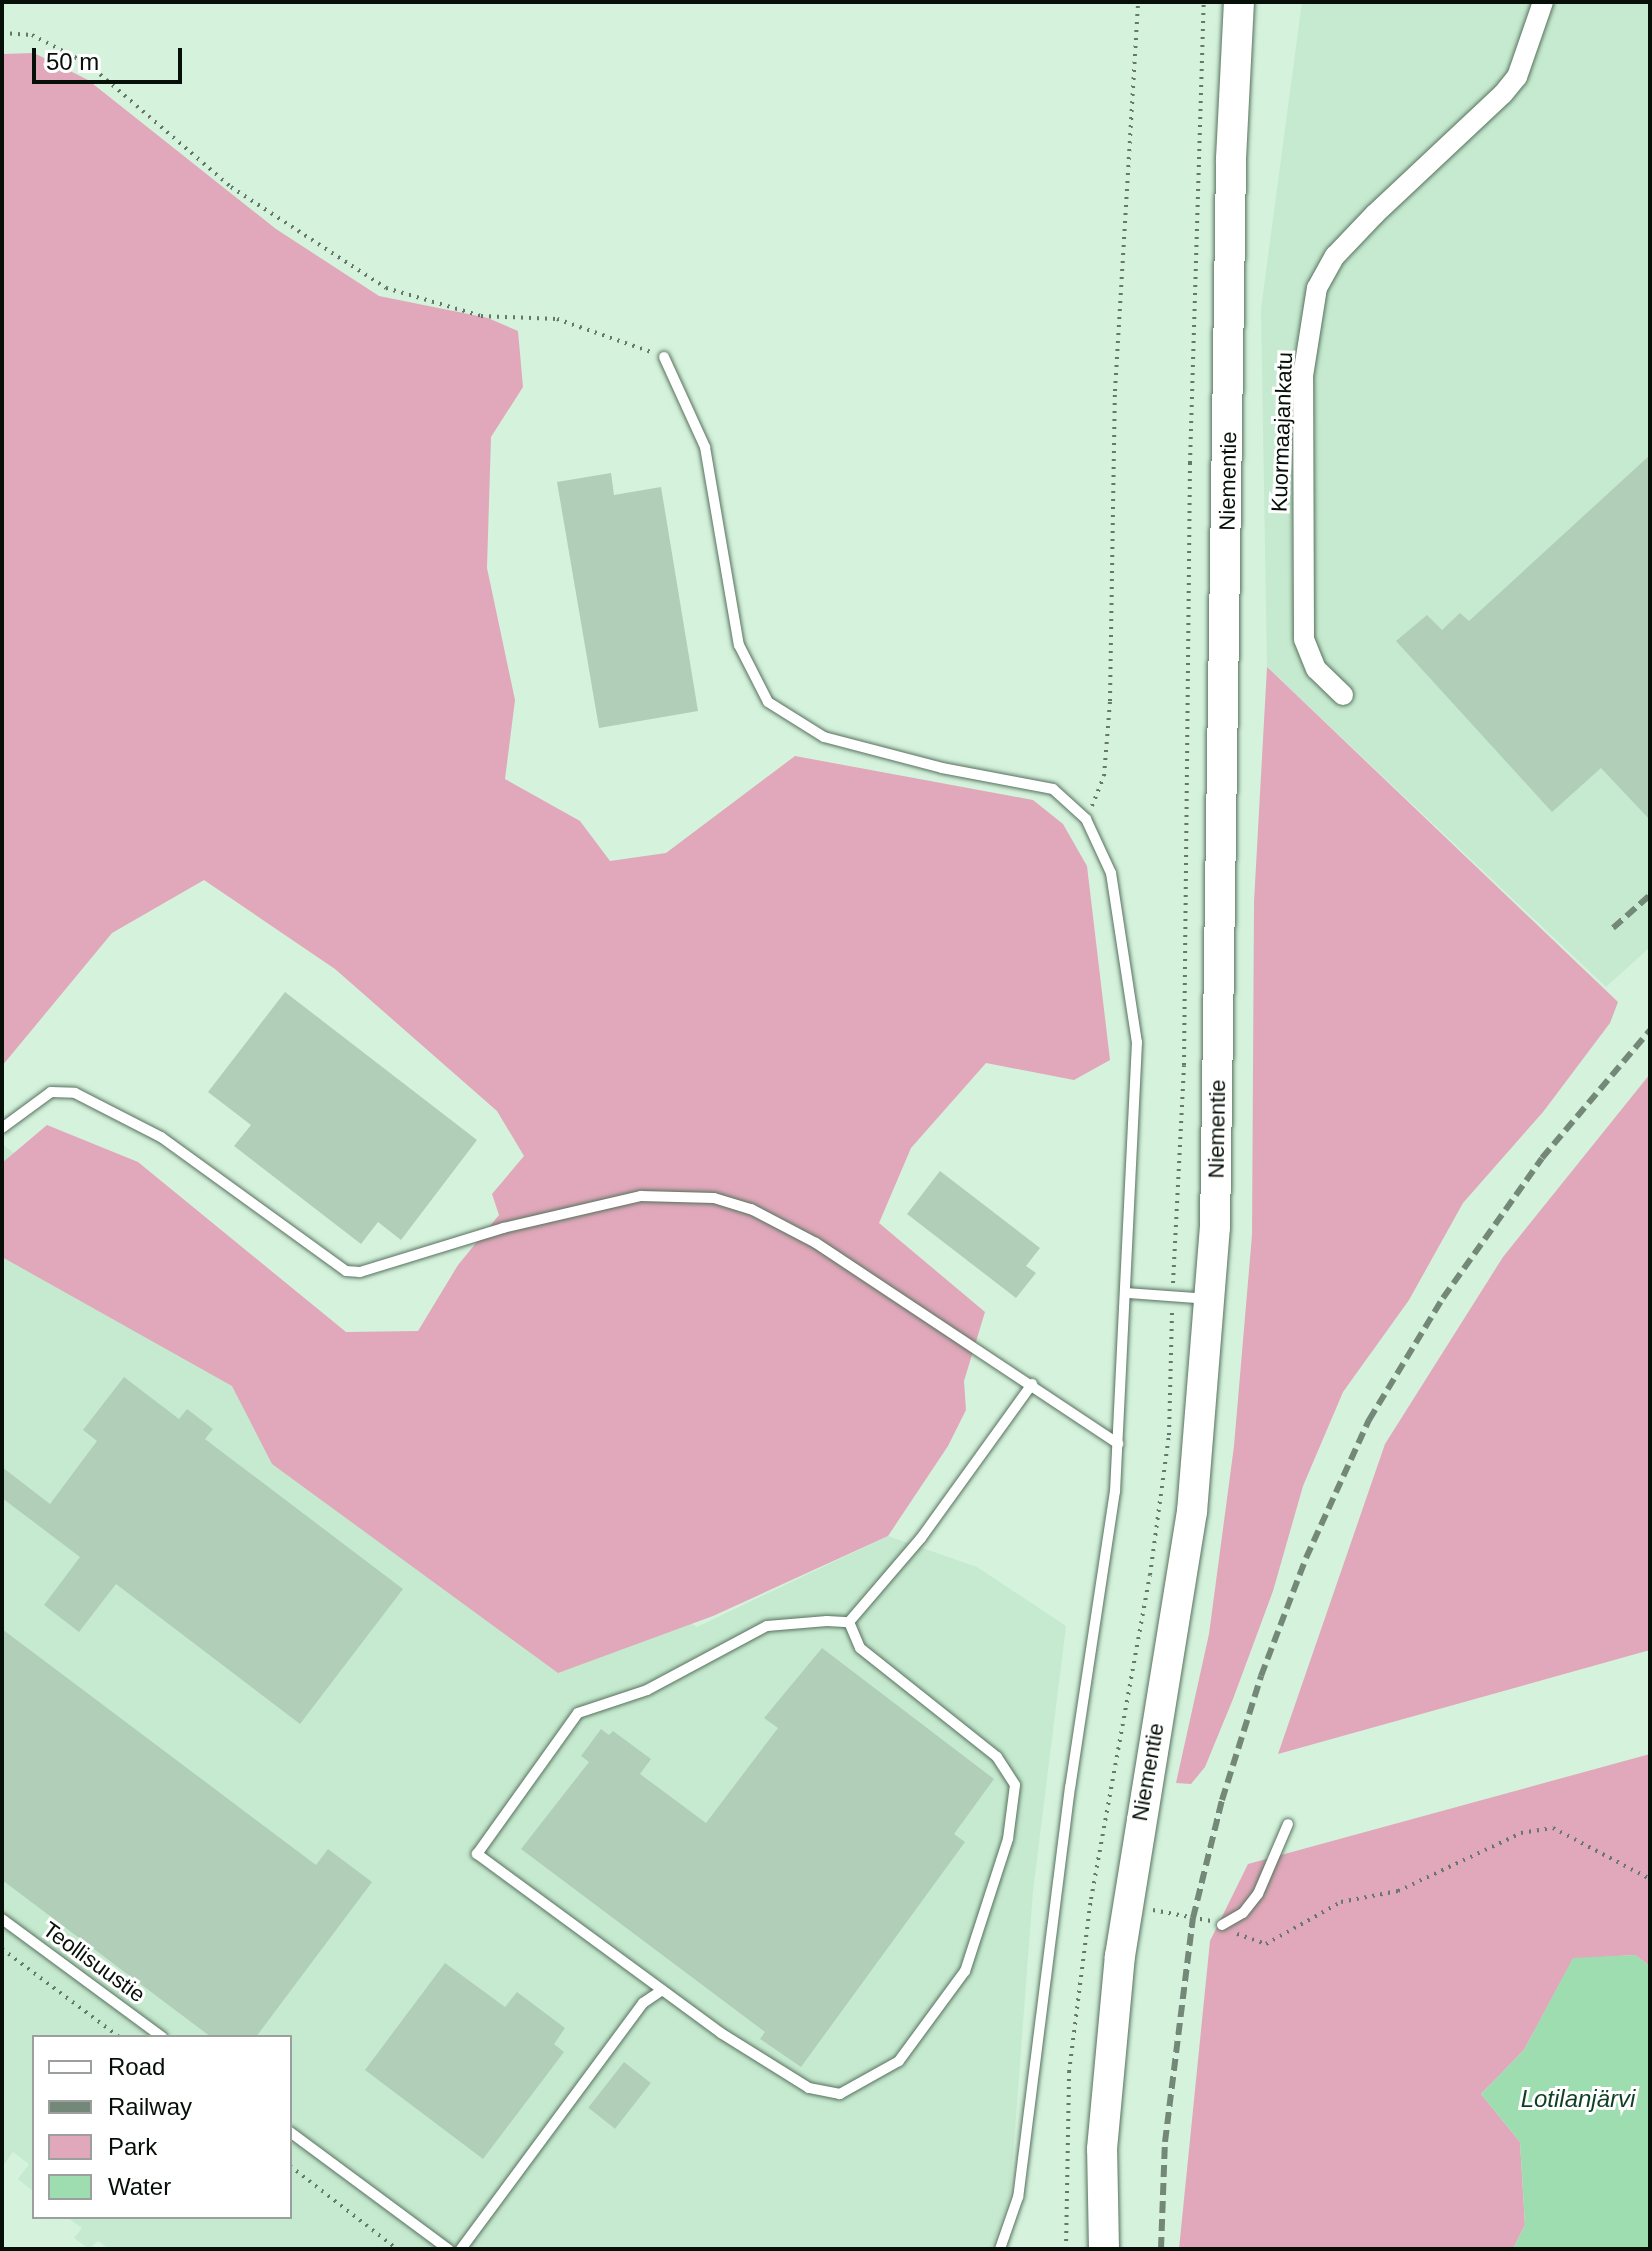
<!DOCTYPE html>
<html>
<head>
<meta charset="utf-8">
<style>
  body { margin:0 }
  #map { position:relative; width:1652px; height:2251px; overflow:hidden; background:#d5f2dc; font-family:Arial,sans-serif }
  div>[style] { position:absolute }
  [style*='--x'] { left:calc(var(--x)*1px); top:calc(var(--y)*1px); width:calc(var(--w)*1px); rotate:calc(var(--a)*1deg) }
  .built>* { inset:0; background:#c6eacf }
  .green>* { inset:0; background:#e0a8ba }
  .water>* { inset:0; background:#9eddb0 }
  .building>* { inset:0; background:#b1ceb9; transform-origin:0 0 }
  .path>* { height:4px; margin-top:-2px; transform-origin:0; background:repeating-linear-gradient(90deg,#65786a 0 2px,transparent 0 8px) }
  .roads { filter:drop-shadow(0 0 2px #57725f) drop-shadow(0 0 2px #57725f) }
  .service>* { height:10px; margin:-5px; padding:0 5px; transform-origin:5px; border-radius:5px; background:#fff }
  .minor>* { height:20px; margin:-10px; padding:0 10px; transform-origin:10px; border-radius:10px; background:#fff }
  .secondary>* { height:30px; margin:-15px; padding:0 15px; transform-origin:15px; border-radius:15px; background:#fff }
  .rail>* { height:6px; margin-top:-3px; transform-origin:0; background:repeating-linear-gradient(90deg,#748879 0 12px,transparent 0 18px) }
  span { translate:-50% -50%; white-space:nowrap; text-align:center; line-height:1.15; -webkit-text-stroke:6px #fff; paint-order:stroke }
  .street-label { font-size:22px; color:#061009 }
  .water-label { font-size:24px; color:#0f3f22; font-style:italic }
  .frame { position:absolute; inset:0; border:4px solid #061009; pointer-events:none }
  .legend { position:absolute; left:32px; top:2035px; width:260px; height:184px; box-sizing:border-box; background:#fff; border:2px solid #9b9f9d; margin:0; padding:10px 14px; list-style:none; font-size:24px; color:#061009 }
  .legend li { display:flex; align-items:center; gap:16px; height:40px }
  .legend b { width:40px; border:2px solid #9b9f9d }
  .scale { position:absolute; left:32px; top:48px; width:150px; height:36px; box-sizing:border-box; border:4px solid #061009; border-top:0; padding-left:10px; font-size:24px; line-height:28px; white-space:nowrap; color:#061009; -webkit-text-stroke:6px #fff; paint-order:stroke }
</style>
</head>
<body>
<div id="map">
  <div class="built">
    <div style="clip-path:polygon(1302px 2px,1650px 2px,1650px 947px,1606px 987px,1267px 667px,1261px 309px)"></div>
    <div style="clip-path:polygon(2px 1144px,93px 1213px,697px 1627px,888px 1536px,977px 1567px,1066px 1626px,1033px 1891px,1010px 2196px,991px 2249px,109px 2249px,98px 2241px,89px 2249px,74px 2238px,82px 2228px,67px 2217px,290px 2217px,290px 2037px,34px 2037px,34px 2192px,18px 2179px,29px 2164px,13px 2152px,2px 2167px)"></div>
  </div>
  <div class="green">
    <div style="clip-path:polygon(34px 53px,88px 80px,276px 229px,379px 296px,488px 318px,518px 331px,523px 387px,491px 437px,487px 568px,515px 700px,505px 779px,580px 821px,610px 861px,666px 853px,795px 756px,1033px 800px,1063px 824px,1087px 866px,1110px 1060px,1074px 1080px,986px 1063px,911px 1148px,879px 1223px,985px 1312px,964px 1381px,966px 1410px,948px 1446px,888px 1536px,713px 1616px,558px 1673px,272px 1464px,232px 1386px,2px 1257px,2px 1163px,47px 1125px,138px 1162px,346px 1332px,418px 1331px,458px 1265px,499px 1215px,492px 1194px,524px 1156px,497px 1111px,335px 969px,204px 880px,112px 933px,2px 1066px,2px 54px)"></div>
    <div style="clip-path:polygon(1267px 667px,1618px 1002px,1610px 1023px,1543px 1112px,1463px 1203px,1409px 1300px,1343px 1392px,1303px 1486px,1273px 1591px,1233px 1699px,1205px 1767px,1191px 1784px,1176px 1783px,1209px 1634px,1234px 1446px,1252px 1235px,1254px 902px)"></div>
    <div style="clip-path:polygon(1650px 1074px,1650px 1650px,1278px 1754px,1385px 1444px,1503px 1257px)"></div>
    <div style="clip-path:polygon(1650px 1754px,1650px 1966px,1635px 1955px,1573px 1959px,1524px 2050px,1481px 2094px,1520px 2142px,1525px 2225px,1513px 2249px,1179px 2249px,1210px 1941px,1248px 1864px)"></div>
  </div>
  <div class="water">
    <div style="clip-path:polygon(1635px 1955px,1650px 1966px,1650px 2249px,1513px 2249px,1525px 2225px,1520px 2142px,1481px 2094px,1524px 2050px,1573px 1958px)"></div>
  </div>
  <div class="building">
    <div style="clip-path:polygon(1650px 455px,1650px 820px,1601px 768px,1552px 812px,1396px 641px,1427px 615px,1442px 630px,1460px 613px,1469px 621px)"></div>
    <div style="clip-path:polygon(611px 473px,614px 495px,661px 487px,698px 711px,599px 728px,557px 482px)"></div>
    <div style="clip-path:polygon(285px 992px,477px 1140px,401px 1240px,378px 1222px,361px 1244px,234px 1146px,251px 1125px,208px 1092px)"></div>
    <div style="clip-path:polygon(940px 1171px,1040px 1248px,1026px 1266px,1036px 1273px,1016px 1298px,907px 1214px)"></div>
    <div style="clip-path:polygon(124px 1377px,179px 1419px,187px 1409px,213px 1429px,205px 1439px,403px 1589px,300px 1724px,116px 1584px,79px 1632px,44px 1605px,80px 1557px,2px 1498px,2px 1467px,50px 1504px,97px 1441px,83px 1430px)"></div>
    <div style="clip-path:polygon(2px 1629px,316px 1865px,328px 1849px,372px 1882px,256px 2037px,211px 2037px,2px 1880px)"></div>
    <div style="clip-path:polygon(822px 1648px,994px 1779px,954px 1834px,965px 1842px,801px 2067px,760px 2039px,765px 2032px,521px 1849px,589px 1762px,581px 1756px,601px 1729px,609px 1735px,613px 1731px,651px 1759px,640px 1774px,706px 1823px,778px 1728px,764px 1718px)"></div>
    <div style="clip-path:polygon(445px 1963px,505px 2007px,517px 1992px,565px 2028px,554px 2044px,564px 2052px,483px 2159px,365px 2070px)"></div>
    <div style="left:624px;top:2062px;width:34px;height:58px;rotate:38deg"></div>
  </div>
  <div class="path">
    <div style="--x:2;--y:33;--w:30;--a:4"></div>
    <div style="--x:32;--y:35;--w:63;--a:27.4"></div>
    <div style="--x:88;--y:64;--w:189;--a:40.7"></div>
    <div style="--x:231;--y:187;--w:185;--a:33.1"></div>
    <div style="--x:386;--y:288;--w:99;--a:16.4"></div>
    <div style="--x:481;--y:316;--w:76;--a:2.3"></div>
    <div style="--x:557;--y:319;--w:100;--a:19.3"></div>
    <div style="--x:1092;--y:806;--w:32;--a:-68"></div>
    <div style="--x:1104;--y:776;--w:75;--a:-85.4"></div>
    <div style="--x:1110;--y:701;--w:310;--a:-89.1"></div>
    <div style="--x:1115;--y:391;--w:390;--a:-86.6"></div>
    <div style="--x:1173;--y:1283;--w:218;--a:-87.1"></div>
    <div style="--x:1184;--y:1065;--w:602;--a:-89.43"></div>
    <div style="--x:1190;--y:463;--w:461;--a:-88.3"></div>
    <div style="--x:1153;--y:1910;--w:59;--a:10.7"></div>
    <div style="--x:1237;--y:1934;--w:31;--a:19"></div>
    <div style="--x:1266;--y:1944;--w:86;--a:-29.2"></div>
    <div style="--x:1341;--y:1902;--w:58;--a:-10.9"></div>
    <div style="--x:1398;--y:1891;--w:136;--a:-25.2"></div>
    <div style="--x:1521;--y:1833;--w:32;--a:-9"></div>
    <div style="--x:1553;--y:1828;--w:110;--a:27.7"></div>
    <div style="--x:2;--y:1949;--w:146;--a:36.9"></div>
    <div style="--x:290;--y:2166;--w:135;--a:37.8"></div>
    <div style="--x:1066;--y:2249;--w:177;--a:-89"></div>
    <div style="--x:1069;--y:2072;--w:174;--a:-82.8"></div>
    <div style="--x:1091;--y:1899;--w:329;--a:-79.7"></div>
    <div style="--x:1150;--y:1575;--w:141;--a:-82.3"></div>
    <div style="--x:1169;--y:1435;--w:123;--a:-88.6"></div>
  </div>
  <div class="roads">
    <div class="service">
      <div style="--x:664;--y:357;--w:99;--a:65.5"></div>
      <div style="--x:705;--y:447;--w:201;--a:80.3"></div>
      <div style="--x:739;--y:645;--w:64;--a:63"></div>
      <div style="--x:768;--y:702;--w:66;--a:32"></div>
      <div style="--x:824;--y:737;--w:122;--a:14.7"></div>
      <div style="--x:942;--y:768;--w:113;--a:10.7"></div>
      <div style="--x:1053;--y:789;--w:45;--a:42.3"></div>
      <div style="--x:1086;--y:819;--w:60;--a:65.2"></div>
      <div style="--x:1111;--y:873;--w:171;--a:81.3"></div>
      <div style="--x:1137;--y:1042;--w:450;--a:92.8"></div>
      <div style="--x:1115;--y:1491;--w:299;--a:98.6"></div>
      <div style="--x:1070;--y:1787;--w:413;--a:97.2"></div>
      <div style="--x:1018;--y:2197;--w:55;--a:109.1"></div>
      <div style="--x:2;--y:1128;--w:61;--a:-36.3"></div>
      <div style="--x:51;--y:1092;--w:24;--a:2"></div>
      <div style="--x:75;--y:1093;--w:97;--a:27.1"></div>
      <div style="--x:161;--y:1137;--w:228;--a:35.9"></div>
      <div style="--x:346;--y:1271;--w:14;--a:4"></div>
      <div style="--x:360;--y:1272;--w:150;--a:-17.1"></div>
      <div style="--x:503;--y:1228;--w:142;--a:-13.1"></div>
      <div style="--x:641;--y:1196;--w:73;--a:1.6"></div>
      <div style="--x:714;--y:1198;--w:39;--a:17"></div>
      <div style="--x:751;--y:1209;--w:73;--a:27.6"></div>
      <div style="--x:816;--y:1243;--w:363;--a:33.6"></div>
      <div style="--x:1127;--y:1293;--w:81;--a:4.2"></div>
      <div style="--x:827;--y:1621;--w:22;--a:3"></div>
      <div style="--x:849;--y:1622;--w:28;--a:67"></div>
      <div style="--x:860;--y:1648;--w:175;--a:38.5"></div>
      <div style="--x:997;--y:1757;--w:33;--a:57"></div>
      <div style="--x:1015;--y:1785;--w:54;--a:97.4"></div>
      <div style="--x:1008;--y:1839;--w:139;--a:108"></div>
      <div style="--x:965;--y:1971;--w:112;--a:126.3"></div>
      <div style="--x:899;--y:2061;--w:68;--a:150.8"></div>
      <div style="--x:840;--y:2094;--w:32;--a:-169"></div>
      <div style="--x:809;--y:2088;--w:104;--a:-148"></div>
      <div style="--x:721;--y:2033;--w:303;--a:-143.7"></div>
      <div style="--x:477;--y:1854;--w:173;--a:-54.4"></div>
      <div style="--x:578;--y:1713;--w:73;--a:-18.4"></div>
      <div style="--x:647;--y:1690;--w:136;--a:-28.1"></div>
      <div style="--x:767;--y:1626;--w:60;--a:-4.8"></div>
      <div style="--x:849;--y:1622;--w:111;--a:-49.4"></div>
      <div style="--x:921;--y:1538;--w:190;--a:-54.2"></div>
      <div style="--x:2;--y:1919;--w:199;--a:36.4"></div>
      <div style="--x:1222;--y:1925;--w:24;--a:-30"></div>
      <div style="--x:1243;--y:1913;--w:24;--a:-52"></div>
      <div style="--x:1258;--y:1894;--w:76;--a:-66.8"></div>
      <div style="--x:290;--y:2132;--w:197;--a:36.5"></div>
      <div style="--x:461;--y:2249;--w:306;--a:-53.5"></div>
      <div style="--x:643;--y:2003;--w:23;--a:-34"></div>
    </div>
    <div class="minor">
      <div style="--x:1343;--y:695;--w:37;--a:-136"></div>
      <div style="--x:1316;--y:669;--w:32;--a:-112"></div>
      <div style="--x:1304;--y:639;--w:263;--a:-90.2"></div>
      <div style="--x:1303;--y:376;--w:89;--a:-81"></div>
      <div style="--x:1317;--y:288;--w:37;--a:-61"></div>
      <div style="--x:1335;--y:256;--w:58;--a:-46.4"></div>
      <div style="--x:1375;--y:214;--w:175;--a:-43.2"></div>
      <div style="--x:1503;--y:94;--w:22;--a:-51"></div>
      <div style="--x:1517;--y:77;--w:79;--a:-70.9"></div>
    </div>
    <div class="secondary">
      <div style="--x:1104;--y:2249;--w:100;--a:-91.1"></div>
      <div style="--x:1102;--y:2149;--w:194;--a:-84.7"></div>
      <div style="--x:1120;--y:1956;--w:450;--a:-80.8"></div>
      <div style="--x:1192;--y:1512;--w:285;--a:-85.4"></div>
      <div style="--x:1215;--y:1228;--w:1069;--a:-89.14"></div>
      <div style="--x:1231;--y:159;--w:157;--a:-87.1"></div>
    </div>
  </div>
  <div class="rail">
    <div style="--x:1613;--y:928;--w:50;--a:-41.7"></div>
    <div style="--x:1161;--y:2249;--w:107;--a:-87.9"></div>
    <div style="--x:1165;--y:2142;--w:226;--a:-82.9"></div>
    <div style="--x:1193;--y:1918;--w:122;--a:-76.2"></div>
    <div style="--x:1222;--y:1800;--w:130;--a:-72.5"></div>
    <div style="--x:1261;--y:1676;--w:126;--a:-69.1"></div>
    <div style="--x:1306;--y:1558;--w:152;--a:-65.5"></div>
    <div style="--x:1369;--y:1420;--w:143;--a:-58.8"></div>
    <div style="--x:1443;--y:1298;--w:171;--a:-54.7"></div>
    <div style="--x:1542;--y:1158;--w:167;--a:-49.8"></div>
  </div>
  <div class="street-label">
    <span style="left:1282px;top:432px;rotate:-88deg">Kuormaajankatu</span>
    <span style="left:1228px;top:481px;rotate:-89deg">Niementie</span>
    <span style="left:1217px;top:1129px;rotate:-89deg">Niementie</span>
    <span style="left:1148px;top:1772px;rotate:-80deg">Niementie</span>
    <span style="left:94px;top:1962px;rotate:36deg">Teollisuustie</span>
  </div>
  <div class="water-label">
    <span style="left:1578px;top:2099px">Lotilanjärvi</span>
  </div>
  <div class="frame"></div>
  <ul class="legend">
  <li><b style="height:10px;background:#fff"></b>Road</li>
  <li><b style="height:10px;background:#748879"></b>Railway</li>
  <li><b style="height:22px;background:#e0a8ba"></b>Park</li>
  <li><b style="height:22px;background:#9eddb0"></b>Water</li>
  </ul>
  <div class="scale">50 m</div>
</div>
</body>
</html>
